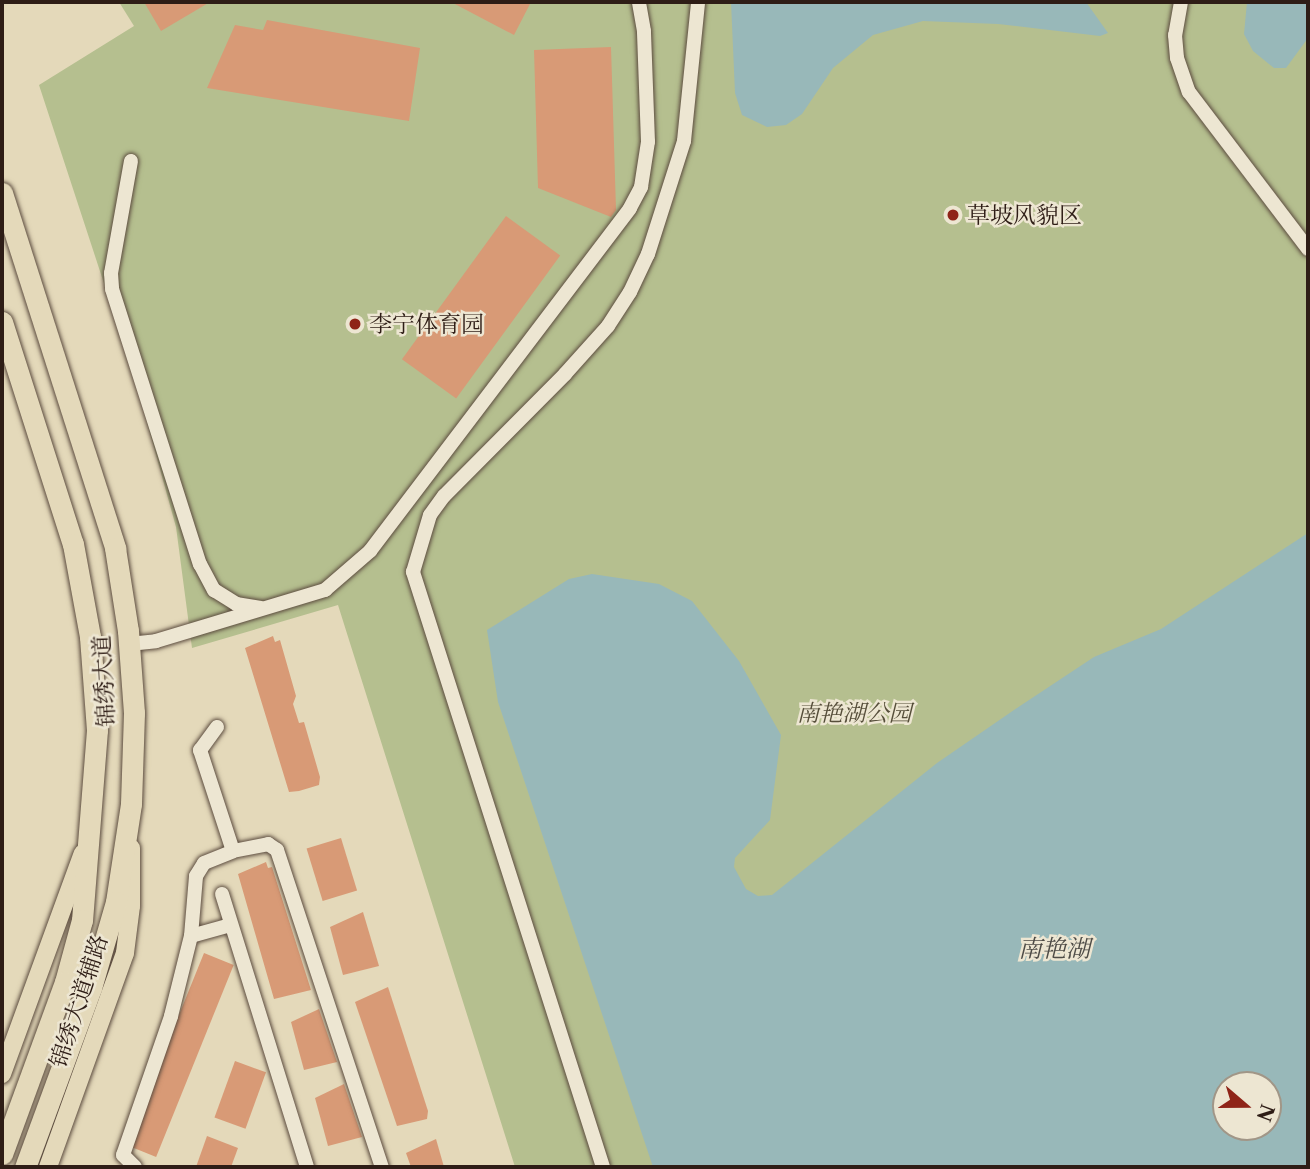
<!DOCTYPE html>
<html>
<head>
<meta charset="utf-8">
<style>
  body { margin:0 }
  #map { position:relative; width:1310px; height:1169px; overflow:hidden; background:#e4d9ba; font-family:"Libre Caslon Text","Noto Serif SC",serif }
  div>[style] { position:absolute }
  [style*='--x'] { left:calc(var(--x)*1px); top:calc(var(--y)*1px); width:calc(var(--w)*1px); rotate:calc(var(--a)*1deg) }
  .green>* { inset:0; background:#b5bf8f }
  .water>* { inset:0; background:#98b8b9 }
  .building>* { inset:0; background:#d89a76; transform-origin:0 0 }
  .roads { filter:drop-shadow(0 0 2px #5c4c3f) drop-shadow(0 0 2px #5c4c3f) }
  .minor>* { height:14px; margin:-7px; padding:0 7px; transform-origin:7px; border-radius:7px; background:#ede6d2 }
  .major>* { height:18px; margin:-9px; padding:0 9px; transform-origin:9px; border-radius:9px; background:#e4d9ba }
  .highway>* { height:21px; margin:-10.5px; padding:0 10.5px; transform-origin:10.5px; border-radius:10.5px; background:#e4d9ba }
  .dots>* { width:19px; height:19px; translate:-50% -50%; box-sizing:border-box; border:4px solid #ede6d2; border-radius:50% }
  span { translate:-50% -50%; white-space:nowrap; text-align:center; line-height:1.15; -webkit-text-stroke:5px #ede6d2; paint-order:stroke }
  .poi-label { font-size:23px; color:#2e1d16 }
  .left { translate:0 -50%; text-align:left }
  .street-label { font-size:23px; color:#2e1d16 }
  .park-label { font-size:23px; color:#564e3a; font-style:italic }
  .water-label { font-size:24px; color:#4e4c47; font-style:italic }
  .frame { position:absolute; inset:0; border:4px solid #2e1d16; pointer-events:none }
  .north { position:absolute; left:1212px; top:1071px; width:70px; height:70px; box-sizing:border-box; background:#ede6d2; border:2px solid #a19687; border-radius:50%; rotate:110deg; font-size:19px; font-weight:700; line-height:28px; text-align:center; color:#2e1d16 }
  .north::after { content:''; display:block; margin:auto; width:24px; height:32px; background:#8f2418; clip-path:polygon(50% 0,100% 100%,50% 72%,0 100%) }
</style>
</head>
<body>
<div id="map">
  <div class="green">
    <div style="clip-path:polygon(evenodd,119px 2px,1308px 2px,1308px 1167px,515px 1167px,338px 605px,192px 648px,176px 527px,133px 372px,39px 85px,134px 26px,119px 2px,1226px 1085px,1268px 1085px,1268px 1127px,1226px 1127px,1226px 1085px)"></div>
  </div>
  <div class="water">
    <div style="clip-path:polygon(731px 2px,1086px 2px,1108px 33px,1100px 36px,998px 24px,923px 21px,873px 35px,833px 68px,802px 114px,786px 125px,767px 127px,742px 115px,735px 93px)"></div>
    <div style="clip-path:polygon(1247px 2px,1308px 2px,1308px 38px,1286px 68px,1274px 68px,1253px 51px,1244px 34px)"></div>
    <div style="clip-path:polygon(evenodd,1308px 533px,1308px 1167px,653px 1167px,498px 702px,487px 630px,569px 579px,592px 574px,659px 584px,692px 601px,739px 661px,781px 735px,770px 820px,735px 858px,734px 867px,746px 889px,758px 896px,772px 895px,937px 763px,1020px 706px,1094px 657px,1161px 629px,1308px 533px,1226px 1085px,1268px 1085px,1268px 1127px,1226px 1127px,1226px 1085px)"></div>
  </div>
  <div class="building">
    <div style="clip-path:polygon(144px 2px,210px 2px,161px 31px)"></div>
    <div style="clip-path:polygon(451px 2px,531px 2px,514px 35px)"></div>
    <div style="clip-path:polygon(267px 20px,420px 48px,409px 121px,207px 88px,235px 25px,263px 30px)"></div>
    <div style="clip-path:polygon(611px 47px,616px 210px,611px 217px,538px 188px,534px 50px)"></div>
    <div style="left:506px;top:216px;width:67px;height:177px;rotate:36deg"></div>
    <div style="clip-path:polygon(273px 636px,275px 642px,280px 640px,296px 696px,293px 704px,299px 723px,304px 722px,320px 777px,319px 785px,299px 791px,289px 792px,245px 648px)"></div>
    <div style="left:341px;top:838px;width:55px;height:36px;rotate:73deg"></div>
    <div style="clip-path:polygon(266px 862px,268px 868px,272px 867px,311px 990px,274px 999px,238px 874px)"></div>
    <div style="clip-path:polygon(363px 912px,379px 966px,343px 975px,330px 927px)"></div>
    <div style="left:204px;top:953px;width:32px;height:207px;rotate:22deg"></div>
    <div style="clip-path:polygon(388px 987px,428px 1111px,427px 1119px,397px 1126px,355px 1002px)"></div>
    <div style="clip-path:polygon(319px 1009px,337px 1062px,304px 1070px,291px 1022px)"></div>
    <div style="left:235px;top:1061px;width:33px;height:60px;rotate:20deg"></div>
    <div style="clip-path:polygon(344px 1084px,362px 1137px,328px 1146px,315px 1098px)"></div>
    <div style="clip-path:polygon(207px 1136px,238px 1148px,231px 1167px,196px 1167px)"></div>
    <div style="clip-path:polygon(436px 1139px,444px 1167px,411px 1167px,406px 1153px)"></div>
  </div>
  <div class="roads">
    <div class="minor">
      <div style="--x:1181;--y:2;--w:34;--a:100"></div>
      <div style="--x:1175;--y:35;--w:23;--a:85"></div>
      <div style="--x:1177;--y:58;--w:36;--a:71"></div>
      <div style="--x:1189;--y:92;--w:197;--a:52.8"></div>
      <div style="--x:131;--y:161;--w:114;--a:100.1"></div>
      <div style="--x:111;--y:273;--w:16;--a:86"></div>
      <div style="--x:112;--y:289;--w:289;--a:72.3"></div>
      <div style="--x:200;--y:564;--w:30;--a:62"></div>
      <div style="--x:214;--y:590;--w:26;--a:32"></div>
      <div style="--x:236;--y:604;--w:25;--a:9"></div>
      <div style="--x:129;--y:644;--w:27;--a:-6"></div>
      <div style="--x:156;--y:641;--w:177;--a:-16.8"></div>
      <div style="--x:325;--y:590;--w:60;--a:-40.9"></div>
      <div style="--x:370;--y:551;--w:430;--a:-52.8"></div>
      <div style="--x:630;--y:208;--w:24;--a:-62"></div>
      <div style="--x:641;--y:187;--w:46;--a:-81.2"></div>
      <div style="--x:648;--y:142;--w:111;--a:-92.1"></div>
      <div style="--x:644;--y:31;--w:29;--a:-100"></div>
      <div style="--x:217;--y:727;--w:29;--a:126"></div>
      <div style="--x:200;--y:750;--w:106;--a:71.9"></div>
      <div style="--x:233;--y:851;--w:36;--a:-11"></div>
      <div style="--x:268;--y:844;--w:11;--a:34"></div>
      <div style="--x:277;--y:850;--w:334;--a:71.7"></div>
      <div style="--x:222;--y:894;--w:286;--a:72.7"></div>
      <div style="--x:191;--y:936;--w:41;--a:-15.4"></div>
      <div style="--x:135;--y:1167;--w:17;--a:-135"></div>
      <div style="--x:123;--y:1155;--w:147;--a:-70.9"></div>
      <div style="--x:171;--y:1016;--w:82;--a:-76"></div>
      <div style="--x:191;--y:936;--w:60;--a:-85.2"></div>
      <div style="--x:196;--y:876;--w:15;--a:-58"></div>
      <div style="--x:204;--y:863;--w:31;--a:-22"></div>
      <div style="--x:603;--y:1167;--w:625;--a:-107.71"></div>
      <div style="--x:413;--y:572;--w:59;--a:-73.4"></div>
      <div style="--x:430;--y:515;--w:24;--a:-54"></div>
      <div style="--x:444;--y:496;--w:172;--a:-45.2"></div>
      <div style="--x:565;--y:374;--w:64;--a:-48.1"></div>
      <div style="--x:608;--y:326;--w:40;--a:-57.1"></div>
      <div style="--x:630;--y:292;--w:42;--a:-64.7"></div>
      <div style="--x:648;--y:254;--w:119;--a:-72.3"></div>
      <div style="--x:684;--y:141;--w:140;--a:-84.2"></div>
    </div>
    <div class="major">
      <div style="--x:2;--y:1074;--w:235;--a:-69.9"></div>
      <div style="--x:48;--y:1167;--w:227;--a:-70.2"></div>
      <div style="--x:125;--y:953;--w:47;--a:-82.7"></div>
      <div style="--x:131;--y:906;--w:58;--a:-90"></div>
    </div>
    <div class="highway">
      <div style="--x:2;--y:193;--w:373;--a:72.3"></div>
      <div style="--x:115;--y:548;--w:84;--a:81.1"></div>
      <div style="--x:128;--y:631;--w:82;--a:85.8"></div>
      <div style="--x:134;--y:713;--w:91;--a:91.9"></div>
      <div style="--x:131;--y:804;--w:99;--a:98.7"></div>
      <div style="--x:116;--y:902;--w:90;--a:106.2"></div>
      <div style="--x:91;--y:988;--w:191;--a:110.2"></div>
      <div style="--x:2;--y:322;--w:233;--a:72.3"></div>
      <div style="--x:73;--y:544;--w:95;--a:79.6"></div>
      <div style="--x:90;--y:637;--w:93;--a:85.7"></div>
      <div style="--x:97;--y:730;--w:191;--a:94.5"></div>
      <div style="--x:82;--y:920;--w:64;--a:105.3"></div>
      <div style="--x:65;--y:982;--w:183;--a:110.1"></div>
    </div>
  </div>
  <div class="dots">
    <div style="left:953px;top:215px;background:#8f2418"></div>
    <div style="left:355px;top:324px;background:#8f2418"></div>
  </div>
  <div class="poi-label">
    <span class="left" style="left:967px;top:215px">草坡风貌区</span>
    <span class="left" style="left:369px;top:324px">李宁体育园</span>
  </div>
  <div class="street-label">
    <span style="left:104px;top:681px;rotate:-93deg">锦绣大道</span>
    <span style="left:79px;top:1001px;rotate:-72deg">锦绣大道辅路</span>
  </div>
  <div class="park-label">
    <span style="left:854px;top:713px">南艳湖公园</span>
  </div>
  <div class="water-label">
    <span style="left:1054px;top:949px">南艳湖</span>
  </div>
  <div class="frame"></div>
  <div class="north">N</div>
</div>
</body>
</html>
